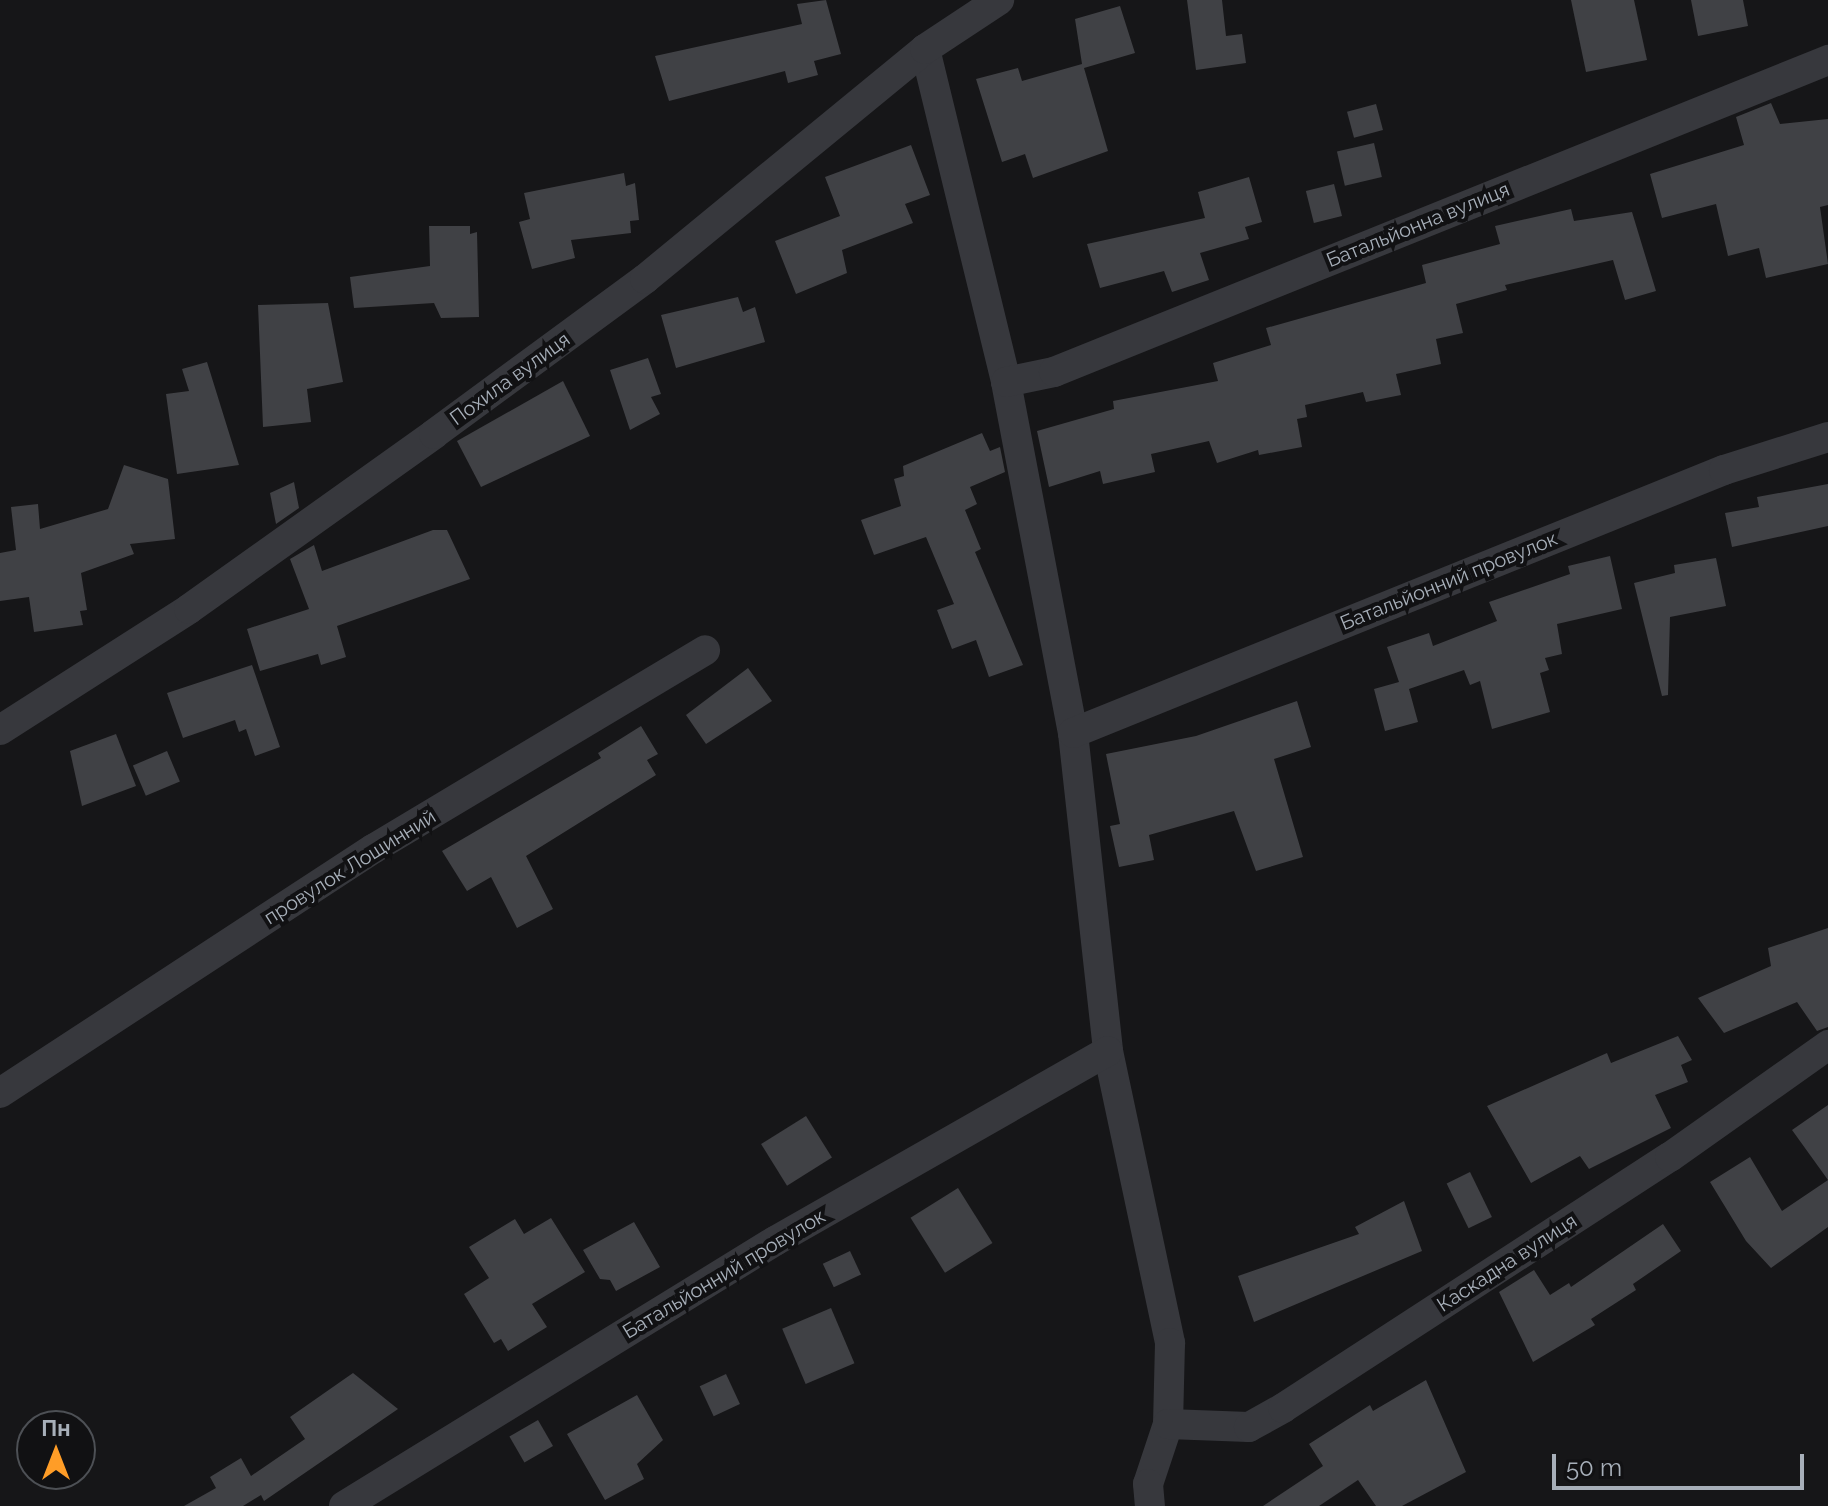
<!DOCTYPE html>
<html>
<head>
<meta charset="utf-8">
<style>
  body { margin:0 }
  #map { position:relative; width:1828px; height:1506px; overflow:hidden; background:#161618; font-family:Raleway,sans-serif }
  div>[style] { position:absolute }
  [style*='--x'] { left:calc(var(--x)*1px); top:calc(var(--y)*1px); width:calc(var(--w)*1px); rotate:calc(var(--a)*1deg) }
  .building>* { inset:0; background:#404145; transform-origin:0 0 }
  .street>* { height:30px; margin:-15px; padding:0 15px; transform-origin:15px; border-radius:15px; background:#37383d }
  span { translate:-50% -50%; white-space:nowrap; text-align:center; line-height:1.15; -webkit-text-stroke:8px #111113; paint-order:stroke }
  .street-label { font-size:20px; color:#a7afb9 }
  .north { position:absolute; left:16px; top:1410px; width:80px; height:80px; box-sizing:border-box; background:#111113; border:2px solid #4d5055; border-radius:50%; rotate:0deg; font-size:22px; font-weight:700; line-height:32px; text-align:center; color:#a7afb9 }
  .north::after { content:''; display:block; margin:auto; width:28px; height:36px; background:#ff9d27; clip-path:polygon(50% 0,100% 100%,50% 72%,0 100%) }
  .scale { position:absolute; left:1552px; top:1454px; width:252px; height:36px; box-sizing:border-box; border:4px solid #a7afb9; border-top:0; padding-left:10px; font-size:24px; line-height:28px; white-space:nowrap; color:#a7afb9; -webkit-text-stroke:6px #111113; paint-order:stroke }
</style>
</head>
<body>
<div id="map">
  <div class="building">
    <div style="clip-path:polygon(826px 0,841px 54px,814px 61px,818px 75px,788px 83px,785px 71px,669px 101px,655px 56px,802px 24px,797px 4px)"></div>
    <div style="clip-path:polygon(1187px 0,1222px 0,1226px 36px,1242px 34px,1246px 63px,1196px 70px)"></div>
    <div style="clip-path:polygon(1571px 0,1634px 0,1647px 60px,1586px 72px)"></div>
    <div style="clip-path:polygon(1691px 0,1743px 0,1748px 26px,1698px 36px)"></div>
    <div style="clip-path:polygon(1120px 6px,1135px 53px,1084px 68px,1108px 151px,1033px 178px,1025px 154px,1002px 162px,976px 79px,1018px 68px,1022px 81px,1082px 64px,1075px 19px)"></div>
    <div style="clip-path:polygon(1771px 103px,1780px 124px,1828px 119px,1828px 205px,1820px 207px,1828px 264px,1766px 278px,1759px 248px,1728px 256px,1716px 204px,1662px 218px,1650px 174px,1744px 145px,1736px 117px)"></div>
    <div style="left:1376px;top:104px;width:27px;height:30px;rotate:75deg"></div>
    <div style="left:1374px;top:143px;width:35px;height:38px;rotate:77deg"></div>
    <div style="clip-path:polygon(911px 145px,930px 195px,905px 204px,913px 223px,842px 250px,847px 273px,796px 294px,775px 241px,840px 216px,825px 177px)"></div>
    <div style="clip-path:polygon(624px 173px,626px 186px,635px 183px,639px 220px,630px 221px,631px 233px,571px 240px,575px 258px,532px 269px,519px 222px,530px 219px,524px 193px)"></div>
    <div style="clip-path:polygon(1249px 177px,1262px 222px,1245px 227px,1249px 239px,1200px 253px,1209px 280px,1172px 292px,1164px 271px,1100px 288px,1087px 244px,1205px 218px,1198px 192px)"></div>
    <div style="left:1334px;top:184px;width:33px;height:29px;rotate:76deg"></div>
    <div style="clip-path:polygon(1571px 209px,1574px 221px,1632px 212px,1656px 291px,1625px 300px,1613px 260px,1505px 285px,1507px 290px,1456px 304px,1463px 333px,1436px 339px,1441px 364px,1396px 374px,1401px 395px,1366px 402px,1363px 392px,1305px 405px,1307px 417px,1297px 419px,1302px 447px,1259px 455px,1258px 450px,1217px 463px,1209px 441px,1151px 454px,1155px 472px,1103px 484px,1100px 471px,1049px 487px,1037px 431px,1114px 409px,1113px 401px,1218px 381px,1213px 363px,1271px 345px,1266px 328px,1426px 283px,1422px 265px,1500px 244px,1495px 226px)"></div>
    <div style="clip-path:polygon(429px 226px,470px 226px,470px 234px,477px 232px,479px 317px,441px 318px,434px 303px,354px 308px,350px 277px,430px 266px)"></div>
    <div style="clip-path:polygon(738px 297px,743px 312px,755px 307px,765px 342px,676px 368px,661px 315px)"></div>
    <div style="clip-path:polygon(328px 303px,343px 382px,307px 389px,311px 422px,263px 427px,258px 305px)"></div>
    <div style="clip-path:polygon(648px 358px,661px 394px,651px 397px,660px 414px,630px 430px,610px 370px)"></div>
    <div style="clip-path:polygon(207px 362px,239px 465px,177px 474px,166px 394px,189px 391px,182px 369px)"></div>
    <div style="clip-path:polygon(563px 381px,590px 436px,481px 487px,457px 441px)"></div>
    <div style="clip-path:polygon(982px 433px,990px 451px,1000px 447px,1005px 472px,970px 487px,977px 504px,965px 510px,981px 549px,975px 552px,1023px 665px,989px 677px,976px 640px,952px 649px,937px 610px,954px 604px,926px 537px,874px 555px,861px 520px,901px 506px,894px 479px,904px 476px,903px 466px)"></div>
    <div style="clip-path:polygon(124px 465px,168px 479px,175px 539px,130px 544px,134px 554px,81px 573px,87px 610px,80px 611px,83px 625px,34px 632px,29px 597px,0 601px,0 553px,16px 550px,11px 507px,38px 504px,40px 529px,108px 509px)"></div>
    <div style="clip-path:polygon(294px 482px,299px 508px,276px 524px,270px 493px)"></div>
    <div style="clip-path:polygon(1828px 484px,1828px 526px,1732px 547px,1725px 513px,1759px 507px,1757px 497px)"></div>
    <div style="clip-path:polygon(433px 530px,447px 530px,470px 579px,337px 626px,346px 657px,321px 665px,318px 654px,260px 671px,247px 629px,309px 609px,290px 559px,314px 545px,322px 571px)"></div>
    <div style="clip-path:polygon(1610px 556px,1622px 609px,1557px 624px,1562px 654px,1545px 658px,1549px 670px,1540px 673px,1550px 712px,1492px 729px,1480px 681px,1470px 685px,1464px 670px,1409px 689px,1418px 722px,1385px 731px,1374px 689px,1399px 682px,1387px 647px,1429px 633px,1433px 646px,1497px 621px,1489px 602px,1570px 574px,1568px 566px)"></div>
    <div style="clip-path:polygon(1716px 558px,1726px 606px,1670px 617px,1668px 695px,1662px 696px,1634px 583px,1675px 573px,1674px 565px)"></div>
    <div style="clip-path:polygon(252px 665px,280px 747px,255px 756px,246px 729px,239px 732px,235px 720px,183px 738px,167px 693px)"></div>
    <div style="clip-path:polygon(748px 668px,772px 701px,706px 744px,686px 715px)"></div>
    <div style="clip-path:polygon(1297px 701px,1311px 747px,1274px 759px,1303px 857px,1256px 871px,1234px 811px,1149px 835px,1154px 860px,1119px 867px,1110px 826px,1120px 824px,1106px 754px,1196px 736px)"></div>
    <div style="clip-path:polygon(641px 726px,658px 754px,647px 760px,656px 775px,526px 856px,553px 909px,517px 928px,491px 877px,467px 891px,442px 851px,601px 758px,598px 753px)"></div>
    <div style="clip-path:polygon(116px 734px,136px 786px,82px 806px,70px 751px)"></div>
    <div style="left:167px;top:751px;width:33px;height:37px;rotate:67deg"></div>
    <div style="clip-path:polygon(1828px 928px,1828px 1027px,1817px 1031px,1797px 1002px,1724px 1033px,1698px 998px,1771px 966px,1768px 948px)"></div>
    <div style="clip-path:polygon(1678px 1036px,1692px 1060px,1681px 1065px,1688px 1082px,1655px 1095px,1671px 1128px,1589px 1169px,1580px 1156px,1531px 1183px,1487px 1106px,1607px 1053px,1611px 1063px)"></div>
    <div style="clip-path:polygon(1828px 1105px,1828px 1227px,1771px 1268px,1746px 1241px,1710px 1182px,1750px 1157px,1782px 1211px,1828px 1180px,1792px 1130px)"></div>
    <div style="left:806px;top:1116px;width:49px;height:53px;rotate:58deg"></div>
    <div style="left:1470px;top:1172px;width:50px;height:26px;rotate:64deg"></div>
    <div style="left:958px;top:1188px;width:65px;height:56px;rotate:58deg"></div>
    <div style="clip-path:polygon(1404px 1201px,1422px 1251px,1254px 1322px,1238px 1276px,1359px 1234px,1355px 1227px)"></div>
    <div style="clip-path:polygon(551px 1218px,585px 1272px,532px 1304px,547px 1327px,508px 1351px,501px 1339px,494px 1343px,464px 1294px,489px 1278px,469px 1247px,515px 1219px,524px 1234px)"></div>
    <div style="clip-path:polygon(634px 1222px,660px 1267px,616px 1291px,610px 1280px,600px 1279px,583px 1250px)"></div>
    <div style="clip-path:polygon(1663px 1224px,1681px 1251px,1633px 1284px,1636px 1290px,1591px 1319px,1595px 1325px,1533px 1362px,1499px 1292px,1534px 1270px,1550px 1295px,1569px 1283px,1571px 1287px)"></div>
    <div style="left:850px;top:1251px;width:26px;height:30px;rotate:65deg"></div>
    <div style="left:831px;top:1308px;width:60px;height:53px;rotate:67deg"></div>
    <div style="clip-path:polygon(353px 1373px,398px 1409px,264px 1501px,261px 1495px,243px 1506px,184px 1506px,216px 1488px,210px 1477px,241px 1458px,251px 1476px,305px 1439px,290px 1417px)"></div>
    <div style="left:726px;top:1374px;width:33px;height:29px;rotate:65deg"></div>
    <div style="clip-path:polygon(1426px 1380px,1466px 1472px,1402px 1506px,1376px 1506px,1358px 1480px,1319px 1506px,1263px 1506px,1323px 1466px,1309px 1444px,1370px 1405px,1373px 1411px)"></div>
    <div style="clip-path:polygon(637px 1395px,663px 1440px,637px 1464px,644px 1479px,605px 1500px,567px 1434px)"></div>
    <div style="left:538px;top:1420px;width:30px;height:33px;rotate:60deg"></div>
  </div>
  <div class="street">
    <div style="--x:925;--y:49;--w:343;--a:76.3"></div>
    <div style="--x:1006;--y:382;--w:357;--a:79.2"></div>
    <div style="--x:1073;--y:733;--w:320;--a:83.7"></div>
    <div style="--x:1108;--y:1051;--w:299;--a:78"></div>
    <div style="--x:1170;--y:1343;--w:81;--a:91.4"></div>
    <div style="--x:1168;--y:1424;--w:63;--a:108.4"></div>
    <div style="--x:1148;--y:1484;--w:22;--a:85"></div>
    <div style="--x:1006;--y:382;--w:49;--a:-11.8"></div>
    <div style="--x:1054;--y:372;--w:835;--a:-21.95"></div>
    <div style="--x:0;--y:730;--w:224;--a:-32.6"></div>
    <div style="--x:189;--y:609;--w:301;--a:-35.5"></div>
    <div style="--x:434;--y:434;--w:262;--a:-36.3"></div>
    <div style="--x:645;--y:279;--w:362;--a:-39.4"></div>
    <div style="--x:925;--y:49;--w:89;--a:-33.5"></div>
    <div style="--x:1073;--y:733;--w:702;--a:-22"></div>
    <div style="--x:1724;--y:470;--w:109;--a:-17.6"></div>
    <div style="--x:0;--y:1093;--w:446;--a:-33.2"></div>
    <div style="--x:373;--y:849;--w:387;--a:-30.9"></div>
    <div style="--x:1168;--y:1424;--w:81;--a:2.1"></div>
    <div style="--x:1249;--y:1427;--w:39;--a:-29"></div>
    <div style="--x:1283;--y:1408;--w:461;--a:-33"></div>
    <div style="--x:1670;--y:1157;--w:194;--a:-35.3"></div>
    <div style="--x:344;--y:1506;--w:506;--a:-31.59"></div>
    <div style="--x:775;--y:1241;--w:383;--a:-29.7"></div>
  </div>
  <div class="street-label">
    <span style="left:1418px;top:225px;rotate:-22deg">Батальйонна вулиця</span>
    <span style="left:510px;top:379px;rotate:-36deg">Похила вулиця</span>
    <span style="left:1449px;top:581px;rotate:-22deg">Батальйонний провулок</span>
    <span style="left:350px;top:867px;rotate:-32deg">провулок Лощинний</span>
    <span style="left:1507px;top:1263px;rotate:-33deg">Каскадна вулиця</span>
    <span style="left:724px;top:1274px;rotate:-31deg">Батальйонний провулок</span>
  </div>
  <div class="north">Пн</div>
  <div class="scale">50 m</div>
</div>
</body>
</html>
